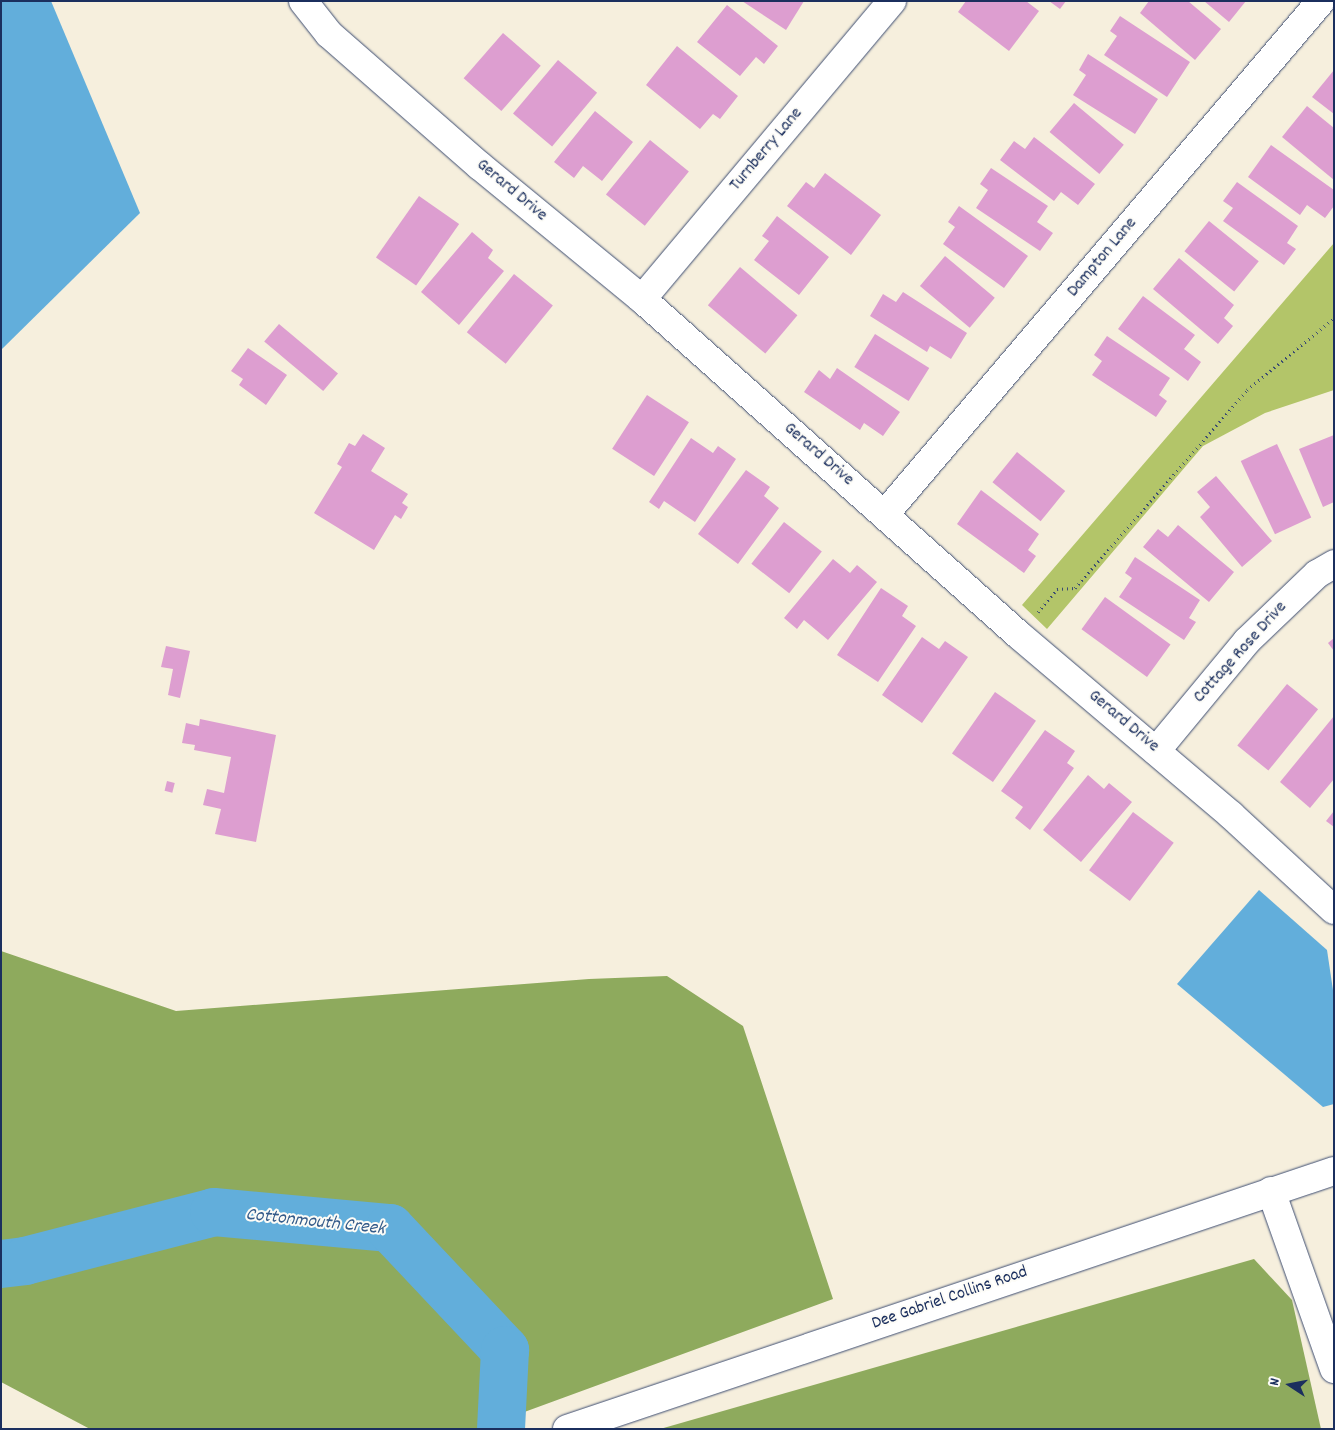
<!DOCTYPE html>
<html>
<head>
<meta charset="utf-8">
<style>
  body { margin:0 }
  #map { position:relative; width:1335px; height:1430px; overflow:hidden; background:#f6efdd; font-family:Dekko,sans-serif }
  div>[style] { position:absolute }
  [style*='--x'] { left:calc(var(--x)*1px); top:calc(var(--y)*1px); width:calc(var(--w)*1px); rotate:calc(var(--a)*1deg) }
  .green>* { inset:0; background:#b3c569 }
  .forest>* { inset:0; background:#8eaa5d }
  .water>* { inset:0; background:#62aedb }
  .river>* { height:48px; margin:-24px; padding:0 24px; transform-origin:24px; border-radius:24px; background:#62aedb }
  .building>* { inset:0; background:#dd9ed0; transform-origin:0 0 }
  .path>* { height:3px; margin-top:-1.5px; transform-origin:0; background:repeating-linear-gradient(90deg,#3c4c71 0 1px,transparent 0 5px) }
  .roads { filter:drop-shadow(0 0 1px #3c4c71) drop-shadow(0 0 1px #3c4c71) }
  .street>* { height:28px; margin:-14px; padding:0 14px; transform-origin:14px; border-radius:14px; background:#fff }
  .secondary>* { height:28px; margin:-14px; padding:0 14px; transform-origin:14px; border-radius:14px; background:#fff }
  span { translate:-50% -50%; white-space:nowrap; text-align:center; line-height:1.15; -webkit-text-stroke:4px #fdfcf7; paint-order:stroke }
  .street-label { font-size:18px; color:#1b2f5e }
  .water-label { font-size:19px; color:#345b8a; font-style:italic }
  .frame { position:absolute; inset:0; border:2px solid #1b2f5e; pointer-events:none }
  .north { position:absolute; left:1265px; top:1360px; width:50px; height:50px; -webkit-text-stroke:4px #fdfcf7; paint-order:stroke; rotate:281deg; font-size:14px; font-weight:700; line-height:20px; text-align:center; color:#1b2f5e }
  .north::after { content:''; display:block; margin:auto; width:18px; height:22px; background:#1b2f5e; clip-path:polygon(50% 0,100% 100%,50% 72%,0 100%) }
</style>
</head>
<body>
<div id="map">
  <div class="green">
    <div style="clip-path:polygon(1334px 243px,1334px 390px,1265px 413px,1203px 446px,1047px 629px,1022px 605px)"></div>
  </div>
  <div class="forest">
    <div style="clip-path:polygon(1px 951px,176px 1011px,589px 979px,667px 976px,743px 1026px,833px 1299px,478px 1429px,90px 1429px,1px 1382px)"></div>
    <div style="clip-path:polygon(1254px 1259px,1292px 1300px,1321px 1429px,660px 1429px)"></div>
  </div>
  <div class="water">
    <div style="clip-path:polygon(1px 1px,51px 1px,140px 213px,1px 350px)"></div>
    <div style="clip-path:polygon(1259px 890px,1327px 950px,1334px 997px,1334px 1104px,1323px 1107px,1177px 984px)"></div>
  </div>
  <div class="river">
    <div style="--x:1;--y:1264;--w:24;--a:-7"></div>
    <div style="--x:25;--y:1261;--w:195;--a:-14.5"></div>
    <div style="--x:214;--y:1212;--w:177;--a:5.2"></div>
    <div style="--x:390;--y:1228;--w:168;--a:46.7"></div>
    <div style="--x:505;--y:1350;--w:79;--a:92.9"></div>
  </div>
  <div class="building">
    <div style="clip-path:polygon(742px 1px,804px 1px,786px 30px)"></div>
    <div style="clip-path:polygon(966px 1px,1026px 1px,1039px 11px,1009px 51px,958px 12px)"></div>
    <div style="clip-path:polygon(1049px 1px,1066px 1px,1060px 9px)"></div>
    <div style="clip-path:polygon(1149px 1px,1188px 1px,1221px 29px,1195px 60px,1140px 13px)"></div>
    <div style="clip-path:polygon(1204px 1px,1246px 1px,1229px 22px)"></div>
    <div style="clip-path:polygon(727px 5px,778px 46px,764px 64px,756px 57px,740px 76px,697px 42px)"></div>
    <div style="clip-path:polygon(1120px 16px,1190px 62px,1167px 97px,1104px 55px,1117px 36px,1110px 31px)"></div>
    <div style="left:503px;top:33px;width:50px;height:60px;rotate:41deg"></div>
    <div style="clip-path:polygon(677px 46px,738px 96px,720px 119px,713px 114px,700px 129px,646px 85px)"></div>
    <div style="clip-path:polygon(1088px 54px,1158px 99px,1135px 134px,1073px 95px,1086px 75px,1079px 70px)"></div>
    <div style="left:558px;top:60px;width:51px;height:70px;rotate:40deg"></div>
    <div style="clip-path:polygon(1334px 70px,1334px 114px,1312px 97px)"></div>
    <div style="left:1074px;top:103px;width:65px;height:38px;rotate:40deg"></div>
    <div style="clip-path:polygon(1307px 106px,1334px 128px,1334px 180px,1282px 137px)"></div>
    <div style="clip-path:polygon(595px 111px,633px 142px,602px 181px,583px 166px,574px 178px,554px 162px)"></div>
    <div style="clip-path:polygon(1034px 137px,1095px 184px,1078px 205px,1061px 192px,1054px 201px,1000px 160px,1014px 141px,1025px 149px)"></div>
    <div style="left:650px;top:140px;width:50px;height:70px;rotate:39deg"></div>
    <div style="clip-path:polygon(1271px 145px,1334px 190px,1334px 206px,1325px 218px,1307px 205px,1300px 215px,1248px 177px)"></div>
    <div style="clip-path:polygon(991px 168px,1048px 206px,1037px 222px,1053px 233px,1040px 251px,976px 208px,988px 190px,980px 184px)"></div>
    <div style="clip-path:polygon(825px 173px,881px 215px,851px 255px,787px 206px,806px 182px,814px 188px)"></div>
    <div style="clip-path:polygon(1237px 182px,1298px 226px,1287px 243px,1296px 249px,1284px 265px,1223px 221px,1233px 208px,1223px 201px)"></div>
    <div style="left:419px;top:196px;width:49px;height:75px;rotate:35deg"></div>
    <div style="clip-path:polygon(959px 206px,1028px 256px,1004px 288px,943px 244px,955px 227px,948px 222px)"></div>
    <div style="clip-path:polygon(777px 216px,829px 257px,799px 295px,754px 260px,769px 241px,762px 236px)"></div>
    <div style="left:1209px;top:221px;width:64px;height:39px;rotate:39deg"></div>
    <div style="clip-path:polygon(472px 232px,493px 250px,488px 258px,504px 271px,459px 325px,421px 292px)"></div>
    <div style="left:945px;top:256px;width:65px;height:39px;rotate:40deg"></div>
    <div style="clip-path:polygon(1179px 258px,1234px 305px,1224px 318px,1233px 326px,1218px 344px,1153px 289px)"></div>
    <div style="left:740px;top:267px;width:75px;height:50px;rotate:40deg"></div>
    <div style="left:514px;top:274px;width:50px;height:75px;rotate:39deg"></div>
    <div style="clip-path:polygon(903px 292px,967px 333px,951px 359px,930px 346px,927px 352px,870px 316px,883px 294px,896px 302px)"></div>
    <div style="clip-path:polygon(1143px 296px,1195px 335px,1184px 349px,1201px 362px,1188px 381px,1118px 329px)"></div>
    <div style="left:279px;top:324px;width:77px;height:23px;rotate:40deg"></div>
    <div style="left:875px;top:334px;width:64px;height:39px;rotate:32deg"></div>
    <div style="clip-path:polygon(1107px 336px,1170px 378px,1159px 395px,1167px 401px,1156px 417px,1092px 375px,1102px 361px,1094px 355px)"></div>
    <div style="clip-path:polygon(248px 348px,287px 375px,266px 405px,239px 385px,243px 379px,231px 371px)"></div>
    <div style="clip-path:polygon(837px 368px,900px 412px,883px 436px,864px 423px,860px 430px,804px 392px,819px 370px,830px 379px)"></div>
    <div style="left:647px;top:395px;width:50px;height:64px;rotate:33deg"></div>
    <div style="clip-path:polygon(363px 434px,385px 448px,371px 471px,408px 494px,402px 503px,408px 507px,401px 519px,395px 515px,374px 550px,314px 513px,342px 467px,337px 464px,349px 443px,355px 446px)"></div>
    <div style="clip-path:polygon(1334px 435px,1334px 502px,1323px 507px,1299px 449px)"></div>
    <div style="clip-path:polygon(691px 438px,713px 453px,718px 446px,736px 459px,695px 522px,664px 501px,659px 509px,649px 502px)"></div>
    <div style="left:1277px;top:444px;width:81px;height:40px;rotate:65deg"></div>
    <div style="left:1017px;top:452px;width:62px;height:39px;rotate:39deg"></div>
    <div style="clip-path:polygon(746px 470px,770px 487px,764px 496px,779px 508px,738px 564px,698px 534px)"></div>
    <div style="clip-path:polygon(1216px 476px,1272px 541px,1242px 567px,1200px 517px,1210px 507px,1197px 492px)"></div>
    <div style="clip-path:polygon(981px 490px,1039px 534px,1028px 550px,1036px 556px,1024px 573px,957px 524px)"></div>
    <div style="left:784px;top:522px;width:48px;height:53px;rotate:38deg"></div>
    <div style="clip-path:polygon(1178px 525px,1234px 572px,1209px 602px,1143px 547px,1158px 529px,1168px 537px)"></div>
    <div style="clip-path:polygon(1135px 557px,1200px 600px,1189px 618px,1196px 622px,1184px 640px,1119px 597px,1132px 578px,1125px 573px)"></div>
    <div style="clip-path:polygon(833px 559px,850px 573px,857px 565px,877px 582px,828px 640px,804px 620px,797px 629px,784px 618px)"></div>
    <div style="clip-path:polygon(881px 588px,908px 606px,902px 616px,916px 626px,878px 682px,837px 655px)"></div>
    <div style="left:1105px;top:597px;width:81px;height:40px;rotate:36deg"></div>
    <div style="clip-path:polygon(922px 637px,939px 649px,945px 641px,968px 657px,922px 723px,882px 695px)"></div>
    <div style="clip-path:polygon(1334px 638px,1334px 651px,1328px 643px)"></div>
    <div style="clip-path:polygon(166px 646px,190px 651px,180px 698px,168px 695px,173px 669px,161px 667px)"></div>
    <div style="left:1287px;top:684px;width:40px;height:79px;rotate:39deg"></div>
    <div style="left:995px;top:692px;width:50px;height:75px;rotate:35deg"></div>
    <div style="clip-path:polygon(1334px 716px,1334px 779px,1310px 808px,1280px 782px)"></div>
    <div style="clip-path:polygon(200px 719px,276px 735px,256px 842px,215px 834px,221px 809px,203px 805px,207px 789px,224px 793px,231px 757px,194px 750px,195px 745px,182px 743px,186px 723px,199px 726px)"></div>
    <div style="clip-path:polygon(1045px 730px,1075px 751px,1067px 763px,1074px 768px,1030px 830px,1015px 818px,1023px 807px,1001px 791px)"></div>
    <div style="clip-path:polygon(1088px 775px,1104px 789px,1109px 783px,1132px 802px,1081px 862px,1043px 830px)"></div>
    <div style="left:167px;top:781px;width:8px;height:10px;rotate:14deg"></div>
    <div style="clip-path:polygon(1334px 811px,1334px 827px,1326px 821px)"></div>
    <div style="left:1133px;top:812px;width:51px;height:73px;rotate:37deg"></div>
  </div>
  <div class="path">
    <div style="--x:1038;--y:612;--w:30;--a:-50"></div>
    <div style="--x:1057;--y:589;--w:18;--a:-3"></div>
    <div style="--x:1075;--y:588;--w:262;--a:-49"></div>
    <div style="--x:1247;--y:390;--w:113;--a:-39.6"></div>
  </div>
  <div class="roads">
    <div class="street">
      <div style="--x:303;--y:1;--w:42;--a:51.8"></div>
      <div style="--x:329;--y:34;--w:201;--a:41.2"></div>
      <div style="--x:480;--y:166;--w:210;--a:39.4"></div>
      <div style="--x:642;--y:299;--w:506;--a:41.72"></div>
      <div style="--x:1020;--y:636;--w:277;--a:40.3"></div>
      <div style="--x:1231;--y:815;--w:140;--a:42.7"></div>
      <div style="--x:642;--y:299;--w:389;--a:-50"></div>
      <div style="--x:885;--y:514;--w:673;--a:-49.64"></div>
      <div style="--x:1156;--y:751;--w:143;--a:-50.4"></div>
      <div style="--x:1247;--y:641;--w:97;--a:-43.7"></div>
      <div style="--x:1317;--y:574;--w:20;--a:-30"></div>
      <div style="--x:1271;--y:1191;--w:189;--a:70.5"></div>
    </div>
    <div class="secondary">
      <div style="--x:567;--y:1429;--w:809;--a:-18.59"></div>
    </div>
  </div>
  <div class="street-label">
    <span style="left:767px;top:150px;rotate:-50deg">Turnberry Lane</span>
    <span style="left:511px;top:191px;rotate:40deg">Gerard Drive</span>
    <span style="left:1103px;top:258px;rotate:-50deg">Dampton Lane</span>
    <span style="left:818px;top:455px;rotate:41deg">Gerard Drive</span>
    <span style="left:1241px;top:653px;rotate:-48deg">Cottage Rose Drive</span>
    <span style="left:1123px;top:722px;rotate:40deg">Gerard Drive</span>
    <span style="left:950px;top:1299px;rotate:-19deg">Dee Gabriel Collins Road</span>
  </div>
  <div class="water-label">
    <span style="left:315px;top:1223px;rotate:6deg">Cottonmouth Creek</span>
  </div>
  <div class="frame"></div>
  <div class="north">N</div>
</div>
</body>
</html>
